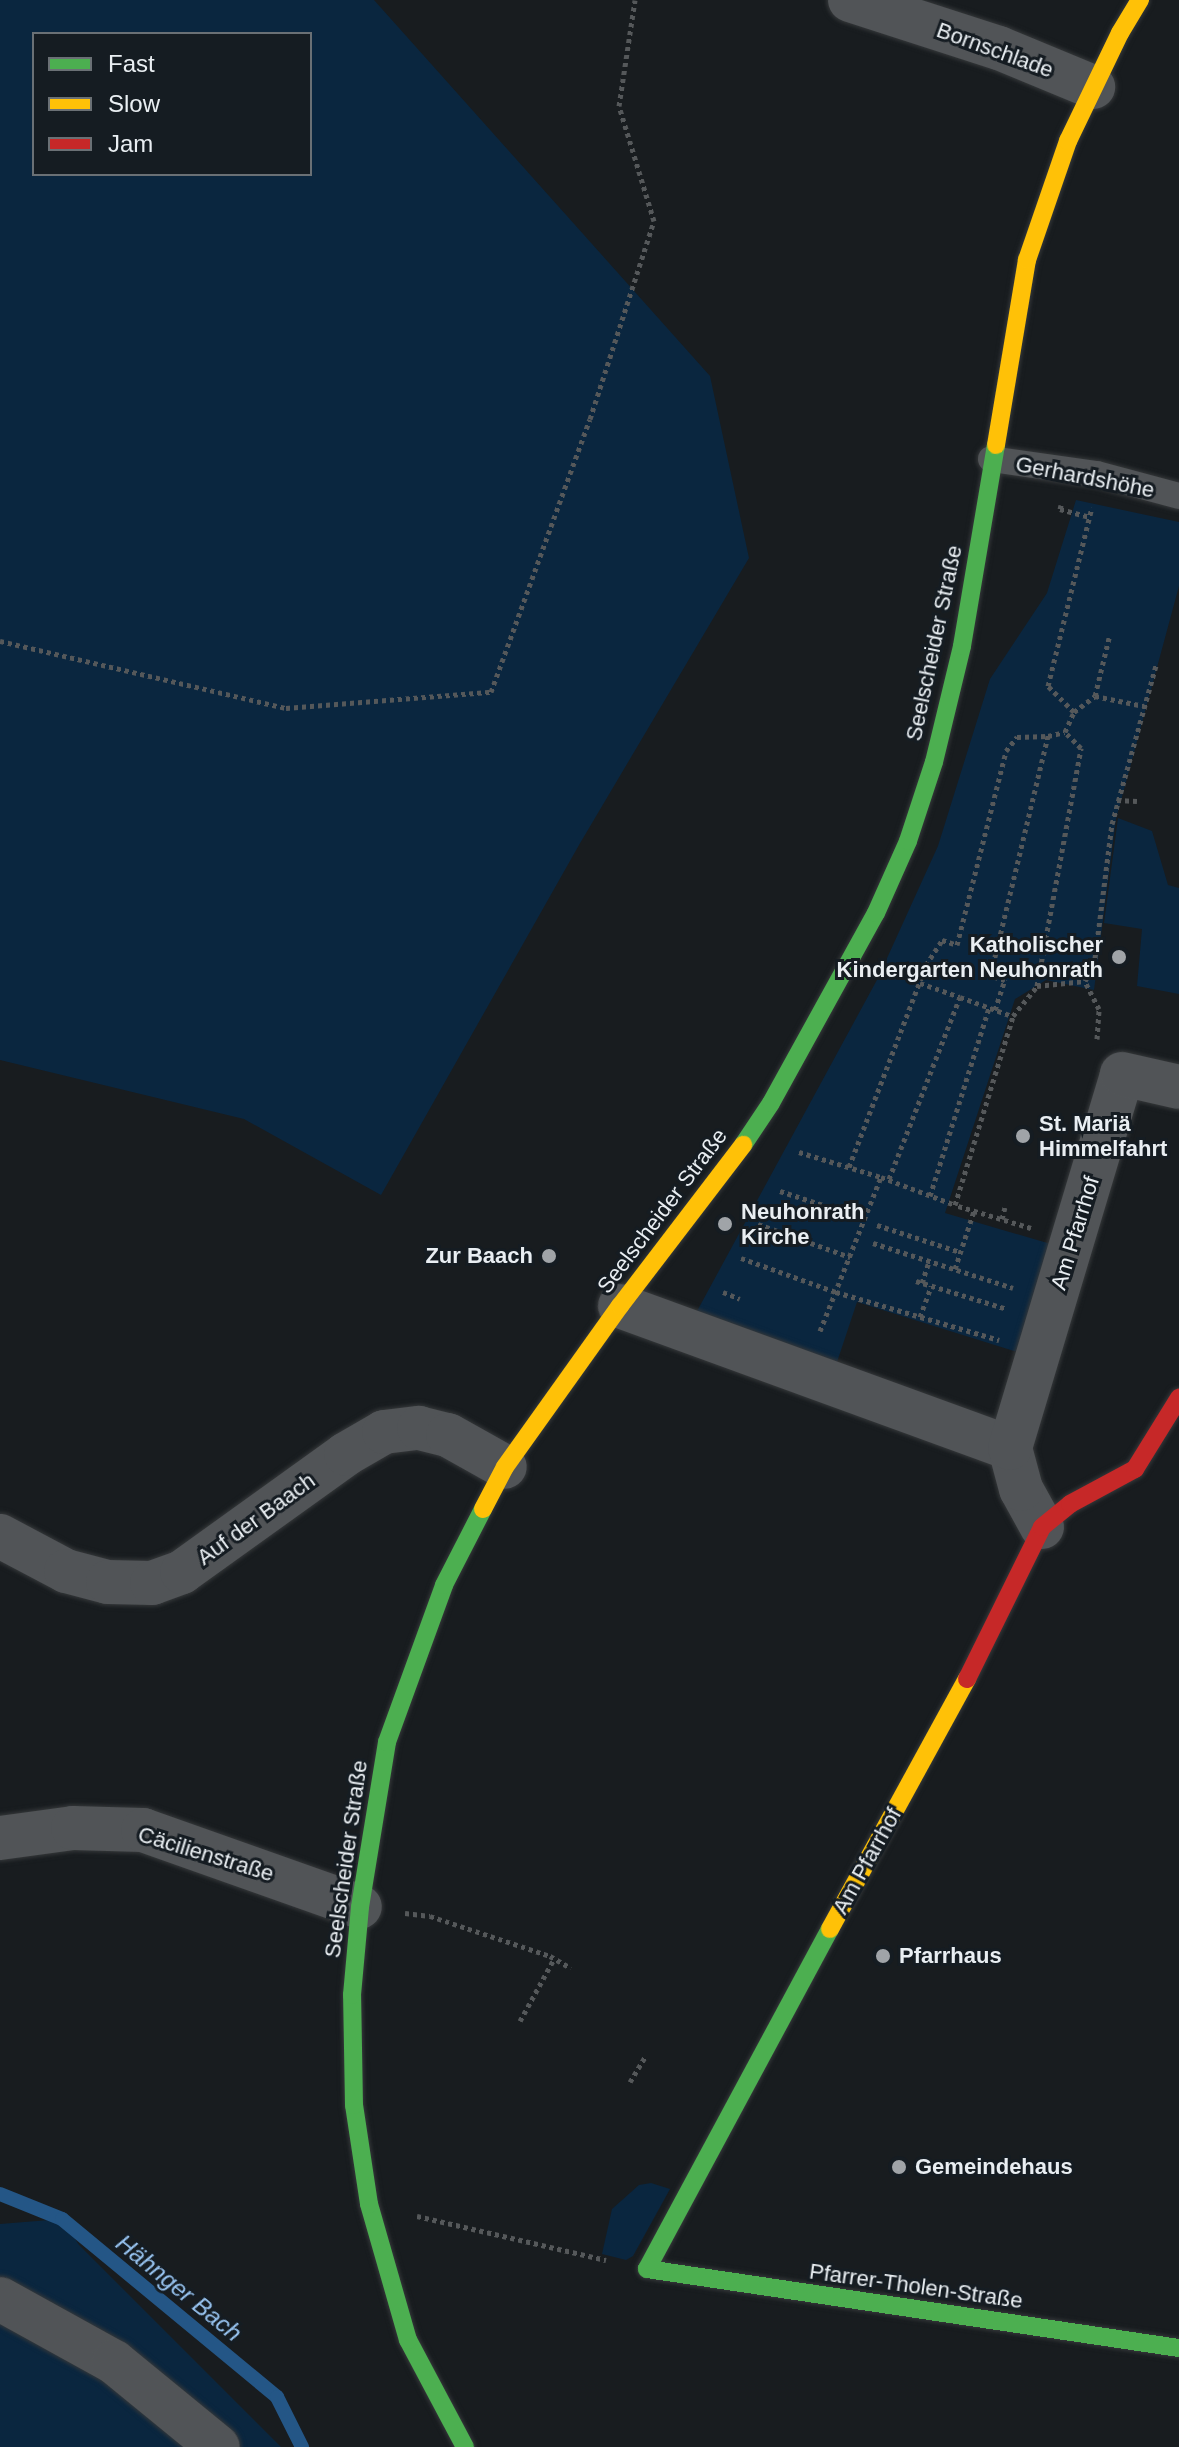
<!DOCTYPE html>
<html>
<head>
<meta charset="utf-8">
<style>
  body { margin:0 }
  #map { position:relative; width:1179px; height:2447px; overflow:hidden; background:#181c1f; font-family:Helvetica,sans-serif }
  div>[style] { position:absolute }
  [style*='--x'] { left:calc(var(--x)*1px); top:calc(var(--y)*1px); width:calc(var(--w)*1px); rotate:calc(var(--a)*1deg) }
  .green>* { inset:0; background:#0a263f }
  .stream>* { height:14px; margin:-7px; padding:0 7px; transform-origin:7px; border-radius:7px; background:#245686 }
  .path>* { height:5px; margin-top:-2.5px; transform-origin:0; background:repeating-linear-gradient(90deg,#55585a 0 4px,transparent 0 8px) }
  .roads { filter:drop-shadow(0 0 2px #35383a) drop-shadow(0 0 2px #35383a) }
  .lane>* { height:26px; margin:-13px; padding:0 13px; transform-origin:13px; border-radius:13px; background:#515457 }
  .street>* { height:44px; margin:-22px; padding:0 22px; transform-origin:22px; border-radius:22px; background:#515457 }
  .fast>* { height:18px; margin:-9px; padding:0 9px; transform-origin:9px; border-radius:9px; background:#4caf50 }
  .slow>* { height:18px; margin:-9px; padding:0 9px; transform-origin:9px; border-radius:9px; background:#ffc107 }
  .jam>* { height:18px; margin:-9px; padding:0 9px; transform-origin:9px; border-radius:9px; background:#c62828 }
  .dots>* { width:22px; height:22px; translate:-50% -50%; box-sizing:border-box; border:4px solid #151c22; border-radius:50% }
  span { translate:-50% -50%; white-space:nowrap; text-align:center; line-height:1.15; -webkit-text-stroke:6px #151c22; paint-order:stroke }
  .street-label { font-size:22px; color:#e9eef2 }
  .poi-label { font-size:22px; color:#e9eef2; font-weight:700 }
  .right { translate:-100% -50%; text-align:right }
  .left { translate:0 -50%; text-align:left }
  .water-label { font-size:24px; color:#98c4f1; font-style:italic }
  .legend { position:absolute; left:32px; top:32px; width:280px; height:144px; box-sizing:border-box; background:#151c22; border:2px solid #6a7075; margin:0; padding:10px 14px; list-style:none; font-size:24px; color:#e9eef2 }
  .legend li { display:flex; align-items:center; gap:16px; height:40px }
  .legend b { width:40px; border:2px solid #6a7075 }
</style>
</head>
<body>
<div id="map">
  <div class="green">
    <div style="clip-path:polygon(evenodd,0 0,374px 0,710px 376px,749px 558px,579px 845px,381px 1195px,244px 1119px,0 1060px,0 0,34px 34px,310px 34px,310px 174px,34px 174px,34px 34px)"></div>
    <div style="clip-path:polygon(1076px 500px,1179px 522px,1179px 586px,1116px 819px,1094px 990px,1046px 980px,1015px 999px,945px 1213px,1061px 1247px,1027px 1355px,857px 1302px,835px 1368px,696px 1313px,878px 978px,938px 846px,990px 679px,1047px 593px)"></div>
    <div style="clip-path:polygon(1118px 818px,1152px 831px,1168px 885px,1179px 888px,1179px 994px,1137px 986px,1142px 929px,1104px 923px)"></div>
    <div style="clip-path:polygon(651px 2183px,670px 2189px,633px 2256px,626px 2260px,602px 2254px,612px 2209px,639px 2185px)"></div>
    <div style="clip-path:polygon(62px 2219px,79px 2245px,281px 2447px,0 2447px,0 2224px)"></div>
  </div>
  <div class="stream">
    <div style="--x:0;--y:2194;--w:67;--a:22"></div>
    <div style="--x:62;--y:2219;--w:279;--a:39.6"></div>
    <div style="--x:277;--y:2397;--w:56;--a:63.4"></div>
  </div>
  <div class="path">
    <div style="--x:1061;--y:505;--w:4;--a:104"></div>
    <div style="--x:1060;--y:509;--w:30;--a:15"></div>
    <div style="--x:0;--y:641;--w:294;--a:13.2"></div>
    <div style="--x:286;--y:708;--w:206;--a:-4.5"></div>
    <div style="--x:491;--y:692;--w:290;--a:-70.1"></div>
    <div style="--x:590;--y:419;--w:208;--a:-72.1"></div>
    <div style="--x:654;--y:221;--w:120;--a:-106.9"></div>
    <div style="--x:619;--y:106;--w:107;--a:-81.4"></div>
    <div style="--x:1095;--y:696;--w:60;--a:-76.4"></div>
    <div style="--x:1074;--y:712;--w:37;--a:-135"></div>
    <div style="--x:1048;--y:686;--w:184;--a:-76.2"></div>
    <div style="--x:1117;--y:800;--w:20;--a:3"></div>
    <div style="--x:993;--y:965;--w:236;--a:-76.5"></div>
    <div style="--x:1048;--y:736;--w:17;--a:-13"></div>
    <div style="--x:1065;--y:732;--w:22;--a:-66"></div>
    <div style="--x:1074;--y:712;--w:26;--a:-37"></div>
    <div style="--x:1095;--y:696;--w:50;--a:11.5"></div>
    <div style="--x:920;--y:983;--w:42;--a:19.3"></div>
    <div style="--x:1037;--y:986;--w:242;--a:-79.5"></div>
    <div style="--x:1081;--y:748;--w:23;--a:-135"></div>
    <div style="--x:995;--y:1010;--w:32;--a:-72"></div>
    <div style="--x:1005;--y:980;--w:10;--a:-163"></div>
    <div style="--x:1097;--y:1039;--w:30;--a:-86"></div>
    <div style="--x:1099;--y:1009;--w:31;--a:-117"></div>
    <div style="--x:1085;--y:981;--w:17;--a:-59"></div>
    <div style="--x:1094;--y:966;--w:143;--a:-82.8"></div>
    <div style="--x:1112;--y:824;--w:165;--a:-74.5"></div>
    <div style="--x:799;--y:1152;--w:86;--a:17"></div>
    <div style="--x:849;--y:1167;--w:216;--a:-69.1"></div>
    <div style="--x:926;--y:965;--w:30;--a:-57"></div>
    <div style="--x:942;--y:940;--w:16;--a:18"></div>
    <div style="--x:957;--y:945;--w:200;--a:-75.8"></div>
    <div style="--x:1006;--y:751;--w:18;--a:-52"></div>
    <div style="--x:1017;--y:737;--w:31;--a:-2"></div>
    <div style="--x:889;--y:1179;--w:195;--a:-68.7"></div>
    <div style="--x:960;--y:997;--w:55;--a:20.1"></div>
    <div style="--x:780;--y:1191;--w:90;--a:18"></div>
    <div style="--x:930;--y:1196;--w:197;--a:-72.6"></div>
    <div style="--x:1002;--y:1219;--w:12;--a:-76"></div>
    <div style="--x:758;--y:1224;--w:98;--a:19.7"></div>
    <div style="--x:877;--y:1225;--w:87;--a:18"></div>
    <div style="--x:1031;--y:1228;--w:79;--a:-163.2"></div>
    <div style="--x:955;--y:1205;--w:198;--a:-72.9"></div>
    <div style="--x:1013;--y:1016;--w:38;--a:-51"></div>
    <div style="--x:1037;--y:986;--w:48;--a:-5.9"></div>
    <div style="--x:873;--y:1243;--w:147;--a:17.8"></div>
    <div style="--x:741;--y:1258;--w:101;--a:19.7"></div>
    <div style="--x:836;--y:1292;--w:170;--a:16.4"></div>
    <div style="--x:955;--y:1269;--w:61;--a:-71.9"></div>
    <div style="--x:916;--y:1281;--w:95;--a:17.1"></div>
    <div style="--x:922;--y:1283;--w:23;--a:-72"></div>
    <div style="--x:723;--y:1292;--w:18;--a:22"></div>
    <div style="--x:920;--y:1317;--w:33;--a:-70"></div>
    <div style="--x:820;--y:1331;--w:166;--a:-68.4"></div>
    <div style="--x:881;--y:1177;--w:79;--a:20.7"></div>
    <div style="--x:405;--y:1913;--w:25;--a:7"></div>
    <div style="--x:430;--y:1916;--w:126;--a:18.4"></div>
    <div style="--x:550;--y:1956;--w:24;--a:30"></div>
    <div style="--x:520;--y:2021;--w:71;--a:-61.3"></div>
    <div style="--x:630;--y:2082;--w:29;--a:-59"></div>
    <div style="--x:417;--y:2216;--w:194;--a:13.1"></div>
  </div>
  <div class="roads">
    <div class="lane">
      <div style="--x:991;--y:459;--w:107;--a:8.1"></div>
      <div style="--x:1097;--y:474;--w:85;--a:15"></div>
    </div>
    <div class="street">
      <div style="--x:850;--y:0;--w:157;--a:17.9"></div>
      <div style="--x:999;--y:48;--w:102;--a:22.5"></div>
      <div style="--x:620;--y:1306;--w:415;--a:20"></div>
      <div style="--x:1042;--y:1527;--w:43;--a:-118.9"></div>
      <div style="--x:1021;--y:1489;--w:42;--a:-105"></div>
      <div style="--x:1010;--y:1448;--w:390;--a:-73.3"></div>
      <div style="--x:1122;--y:1074;--w:58;--a:12.8"></div>
      <div style="--x:0;--y:1536;--w:75;--a:27.9"></div>
      <div style="--x:66;--y:1571;--w:43;--a:14.7"></div>
      <div style="--x:108;--y:1582;--w:44;--a:1.3"></div>
      <div style="--x:152;--y:1583;--w:32;--a:-20"></div>
      <div style="--x:182;--y:1572;--w:202;--a:-35.7"></div>
      <div style="--x:346;--y:1454;--w:44;--a:-30.1"></div>
      <div style="--x:384;--y:1432;--w:35;--a:-7"></div>
      <div style="--x:419;--y:1428;--w:30;--a:14"></div>
      <div style="--x:448;--y:1435;--w:65;--a:29.3"></div>
      <div style="--x:0;--y:1838;--w:74;--a:-7.8"></div>
      <div style="--x:73;--y:1828;--w:70;--a:1.6"></div>
      <div style="--x:143;--y:1830;--w:230;--a:19.5"></div>
      <div style="--x:0;--y:2299;--w:130;--a:28.9"></div>
      <div style="--x:114;--y:2362;--w:134;--a:39.3"></div>
    </div>
    <div class="fast">
      <div style="--x:743;--y:1145;--w:50;--a:-56.3"></div>
      <div style="--x:771;--y:1103;--w:217;--a:-61.1"></div>
      <div style="--x:876;--y:913;--w:79;--a:-66"></div>
      <div style="--x:908;--y:841;--w:83;--a:-71.8"></div>
      <div style="--x:934;--y:762;--w:119;--a:-76.4"></div>
      <div style="--x:962;--y:646;--w:204;--a:-80.4"></div>
      <div style="--x:830;--y:1929;--w:386;--a:118.3"></div>
      <div style="--x:647;--y:2269;--w:538;--a:8.45"></div>
      <div style="--x:465;--y:2447;--w:121;--a:-118"></div>
      <div style="--x:408;--y:2340;--w:141;--a:-106"></div>
      <div style="--x:369;--y:2204;--w:100;--a:-98.6"></div>
      <div style="--x:354;--y:2105;--w:110;--a:-91"></div>
      <div style="--x:352;--y:1995;--w:88;--a:-84.8"></div>
      <div style="--x:360;--y:1907;--w:167;--a:-80.7"></div>
      <div style="--x:387;--y:1742;--w:167;--a:-70"></div>
      <div style="--x:444;--y:1585;--w:85;--a:-62.8"></div>
    </div>
    <div class="slow">
      <div style="--x:996;--y:445;--w:188;--a:-80.5"></div>
      <div style="--x:1027;--y:260;--w:126;--a:-71"></div>
      <div style="--x:1068;--y:141;--w:120;--a:-64.3"></div>
      <div style="--x:1120;--y:33;--w:39;--a:-59"></div>
      <div style="--x:483;--y:1509;--w:47;--a:-62.4"></div>
      <div style="--x:505;--y:1467;--w:198;--a:-54.5"></div>
      <div style="--x:620;--y:1306;--w:203;--a:-52.6"></div>
      <div style="--x:830;--y:1929;--w:285;--a:-61.3"></div>
    </div>
    <div class="jam">
      <div style="--x:967;--y:1679;--w:169;--a:-63.7"></div>
      <div style="--x:1042;--y:1527;--w:36;--a:-39"></div>
      <div style="--x:1070;--y:1504;--w:74;--a:-28.3"></div>
      <div style="--x:1135;--y:1469;--w:84;--a:-58.2"></div>
    </div>
  </div>
  <div class="dots">
    <div style="left:1119px;top:957px;background:#a0a4a8"></div>
    <div style="left:1023px;top:1136px;background:#a0a4a8"></div>
    <div style="left:725px;top:1224px;background:#a0a4a8"></div>
    <div style="left:549px;top:1256px;background:#a0a4a8"></div>
    <div style="left:883px;top:1956px;background:#a0a4a8"></div>
    <div style="left:899px;top:2167px;background:#a0a4a8"></div>
  </div>
  <div class="street-label">
    <span style="left:995px;top:50px;rotate:20deg">Bornschlade</span>
    <span style="left:1085px;top:477px;rotate:11deg">Gerhardshöhe</span>
    <span style="left:934px;top:643px;rotate:-78deg">Seelscheider Straße</span>
    <span style="left:662px;top:1211px;rotate:-53deg">Seelscheider Straße</span>
    <span style="left:1075px;top:1233px;rotate:-73deg">Am Pfarrhof</span>
    <span style="left:256px;top:1519px;rotate:-36deg">Auf der Baach</span>
    <span style="left:206px;top:1854px;rotate:17deg">Cäcilienstraße</span>
    <span style="left:346px;top:1859px;rotate:-82deg">Seelscheider Straße</span>
    <span style="left:867px;top:1861px;rotate:-61deg">Am Pfarrhof</span>
    <span style="left:916px;top:2286px;rotate:8deg">Pfarrer-Tholen-Straße</span>
  </div>
  <div class="poi-label">
    <span class="right" style="left:1103px;top:957px">Katholischer<br>Kindergarten Neuhonrath</span>
    <span class="left" style="left:1039px;top:1136px">St. Mariä<br>Himmelfahrt</span>
    <span class="left" style="left:741px;top:1224px">Neuhonrath<br>Kirche</span>
    <span class="right" style="left:533px;top:1256px">Zur Baach</span>
    <span class="left" style="left:899px;top:1956px">Pfarrhaus</span>
    <span class="left" style="left:915px;top:2167px">Gemeindehaus</span>
  </div>
  <div class="water-label">
    <span style="left:179px;top:2288px;rotate:39deg">Hähnger Bach</span>
  </div>
  <ul class="legend">
  <li><b style="height:10px;background:#4caf50"></b>Fast</li>
  <li><b style="height:10px;background:#ffc107"></b>Slow</li>
  <li><b style="height:10px;background:#c62828"></b>Jam</li>
  </ul>
</div>
</body>
</html>
